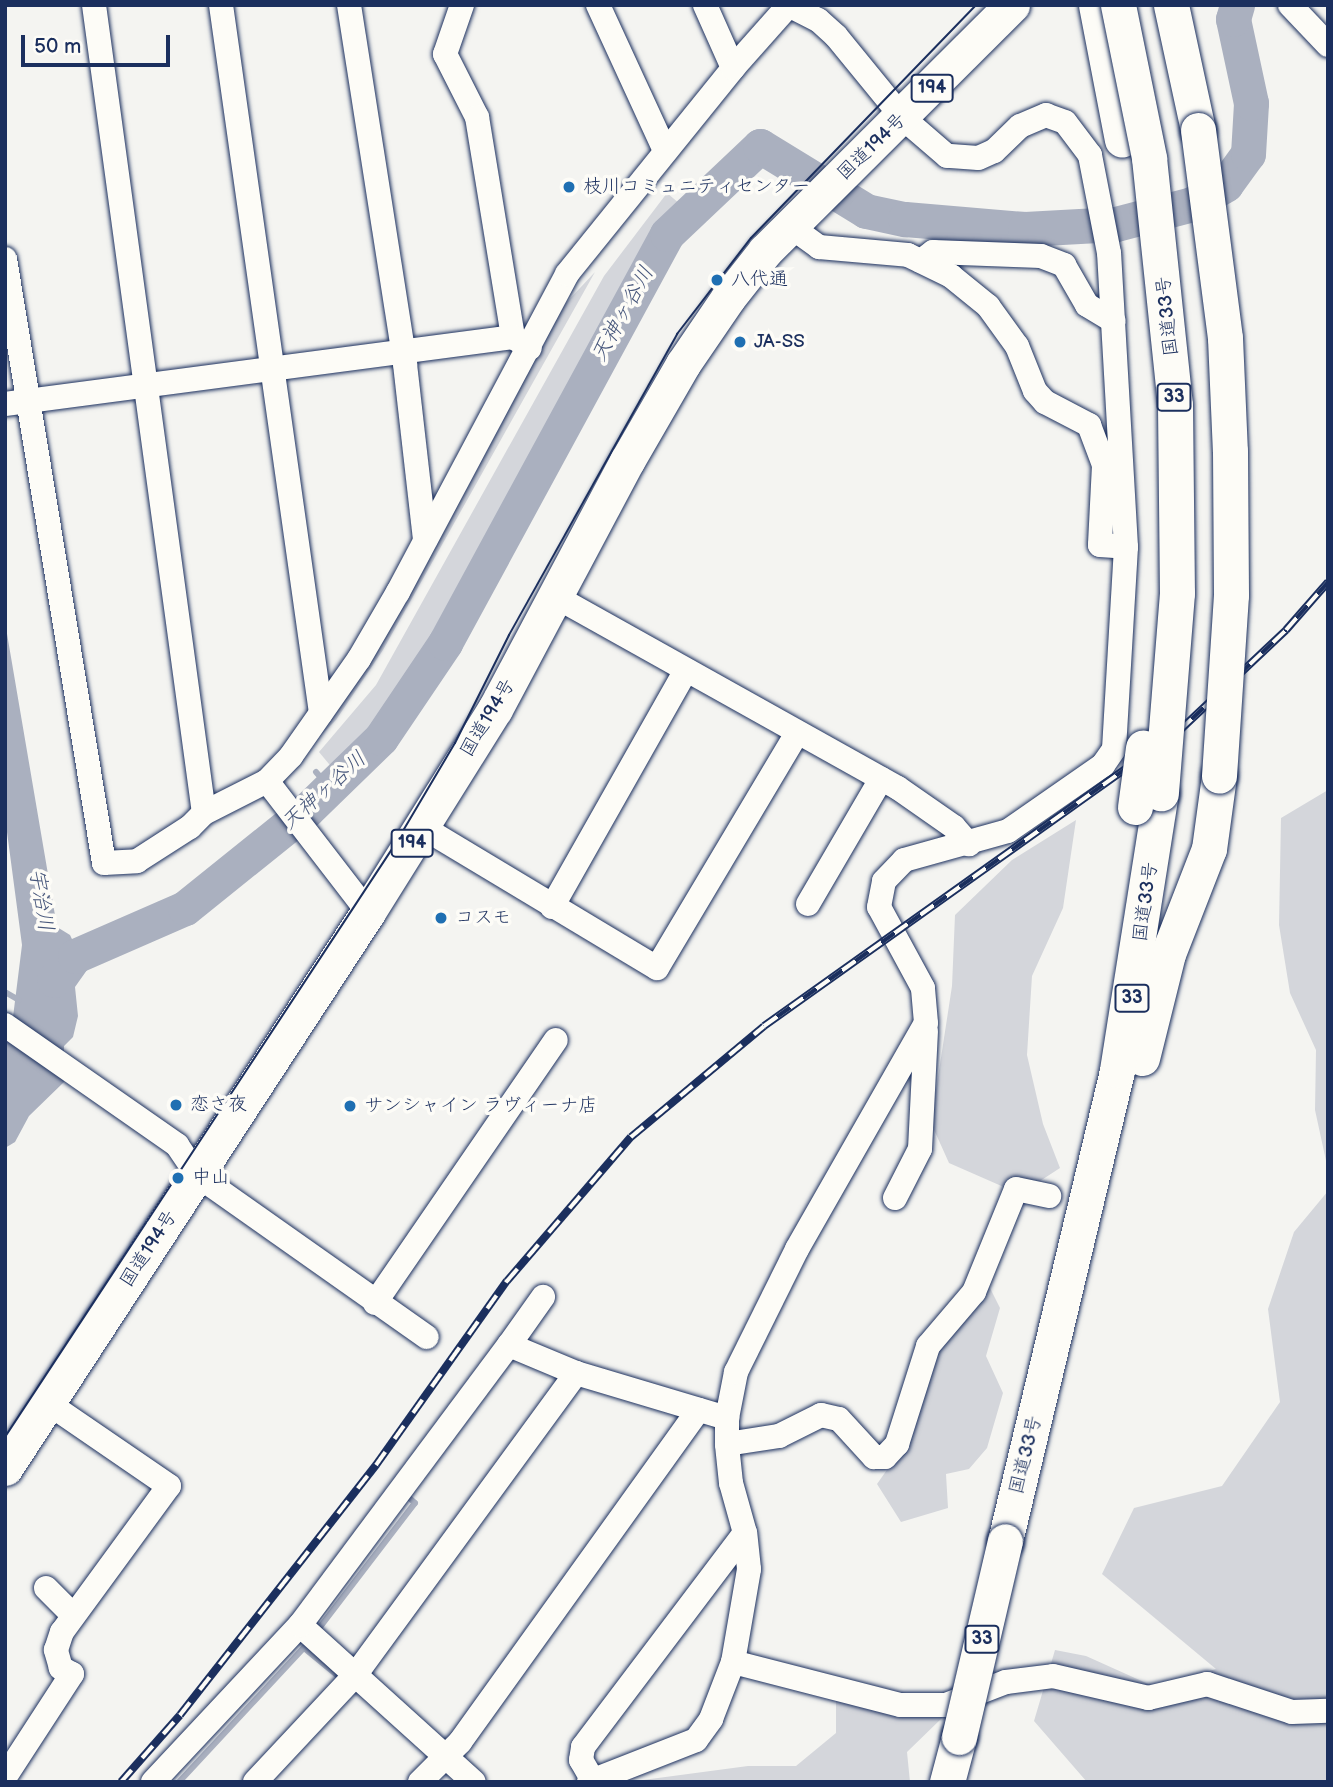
<!DOCTYPE html>
<html>
<head>
<meta charset="utf-8">
<style>
  body { margin:0 }
  #map { position:relative; width:1333px; height:1787px; overflow:hidden; background:#f4f4f1; font-family:"Balsamiq Sans","Klee One",sans-serif }
  div>[style] { position:absolute }
  [style*='--x'] { left:calc(var(--x)*1px); top:calc(var(--y)*1px); width:calc(var(--w)*1px); rotate:calc(var(--a)*1deg) }
  .green>* { inset:0; background:#d4d6db }
  .water>* { inset:0; background:#aab0bf }
  .stream>* { height:6px; margin:-3px; padding:0 3px; transform-origin:3px; border-radius:3px; background:#aab0bf }
  .river>* { height:35px; margin:-17.5px; padding:0 17.5px; transform-origin:17.5px; border-radius:17.5px; background:#aab0bf }
  .roads { filter:drop-shadow(0 0 2px #1b2f5e) drop-shadow(0 0 2px #1b2f5e) }
  .minor>* { height:24px; margin:-12px; padding:0 12px; transform-origin:12px; border-radius:12px; background:#fdfcf7 }
  .highway>* { height:35px; margin:-17.5px; padding:0 17.5px; transform-origin:17.5px; border-radius:17.5px; background:#fdfcf7 }
  .tram>* { height:2px; margin:-1px; padding:0 1px; transform-origin:1px; border-radius:1px; background:#1b2f5e }
  .rail>* { height:8px; margin-top:-4px; transform-origin:0; background:repeating-linear-gradient(90deg,#fdfcf7 0 16px,#1b2f5e 0 32px); box-sizing:border-box; border-block:2px solid #1b2f5e }
  .bridges { filter:drop-shadow(0 0 2px #1b2f5e) drop-shadow(0 0 2px #1b2f5e) }
  .highway-bridge>* { height:35px; margin:-17.5px; padding:0 17.5px; transform-origin:17.5px; border-radius:17.5px; background:#fdfcf7 }
  .dots>* { width:19px; height:19px; translate:-50% -50%; box-sizing:border-box; border:4px solid #fdfcf7; border-radius:50% }
  span { translate:-50% -50%; white-space:nowrap; text-align:center; line-height:1.15; -webkit-text-stroke:7px #fdfcf7; paint-order:stroke }
  .shield-label span { padding:2px 5px; background:#fdfcf7; border:2px solid; border-radius:5px; -webkit-text-stroke-width:0 }
  .shield-label { font-size:18px; color:#1b2f5e; font-weight:700 }
  .street-label { font-size:19px; color:#1b2f5e }
  .poi-label { font-size:19px; color:#1b2f5e }
  .left { translate:0 -50%; text-align:left }
  .water-label { font-size:21px; color:#46567b; font-style:italic }
  .frame { position:absolute; inset:0; border:7px solid #1b2f5e; pointer-events:none }
  .scale { position:absolute; left:21px; top:35px; width:149px; height:32px; box-sizing:border-box; border:4px solid #1b2f5e; border-top:0; padding-left:9px; font-size:21px; line-height:24px; white-space:nowrap; color:#1b2f5e; -webkit-text-stroke:5px #fdfcf7; paint-order:stroke }
</style>
</head>
<body>
<div id="map">
  <div class="green">
    <div style="clip-path:polygon(667px 193px,680px 204px,677px 212px,613px 304px,417px 660px,373px 729px,334px 770px,319px 752px,376px 685px,604px 276px)"></div>
    <div style="clip-path:polygon(595px 272px,383px 650px,336px 720px,311px 745px,398px 606px,565px 304px)"></div>
    <div style="clip-path:polygon(1328px 790px,1328px 1170px,1315px 1110px,1316px 1050px,1290px 993px,1279px 925px,1281px 818px)"></div>
    <div style="clip-path:polygon(1076px 820px,1063px 908px,1032px 976px,1027px 1055px,1043px 1124px,1060px 1168px,1020px 1194px,949px 1163px,931px 1123px,952px 986px,955px 915px,1012px 860px)"></div>
    <div style="clip-path:polygon(1328px 1191px,1328px 1782px,1087px 1782px,1034px 1721px,1055px 1650px,1086px 1656px,1155px 1687px,1216px 1669px,1102px 1574px,1134px 1508px,1222px 1486px,1280px 1402px,1268px 1309px,1294px 1232px)"></div>
    <div style="clip-path:polygon(983px 1274px,1000px 1308px,986px 1356px,1003px 1393px,987px 1448px,969px 1469px,946px 1474px,948px 1508px,901px 1522px,877px 1484px,908px 1440px,932px 1345px)"></div>
    <div style="clip-path:polygon(887px 1690px,941px 1698px,942px 1718px,907px 1752px,910px 1782px,628px 1782px,748px 1766px,796px 1766px,836px 1733px,836px 1698px)"></div>
  </div>
  <div class="water">
    <div style="clip-path:polygon(5px 622px,57px 927px,70px 935px,87px 970px,75px 987px,78px 1016px,73px 1037px,64px 1046px,64px 1082px,29px 1116px,15px 1142px,5px 1148px,5px 1045px,13px 1017px,22px 945px,5px 817px)"></div>
  </div>
  <div class="stream">
    <div style="--x:316;--y:772;--w:21;--a:49"></div>
    <div style="--x:5;--y:992;--w:16;--a:30"></div>
    <div style="--x:317;--y:1631;--w:161;--a:-52.6"></div>
    <div style="--x:415;--y:1503;--w:9;--a:-139"></div>
    <div style="--x:304;--y:1648;--w:50;--a:39.4"></div>
    <div style="--x:179;--y:1782;--w:191;--a:-47.1"></div>
  </div>
  <div class="river">
    <div style="--x:54;--y:980;--w:32;--a:-49"></div>
    <div style="--x:75;--y:956;--w:120;--a:-23.6"></div>
    <div style="--x:185;--y:908;--w:156;--a:-38.8"></div>
    <div style="--x:307;--y:810;--w:103;--a:-44.2"></div>
    <div style="--x:381;--y:738;--w:115;--a:-56"></div>
    <div style="--x:445;--y:643;--w:465;--a:-61.5"></div>
    <div style="--x:667;--y:234;--w:128;--a:-43.4"></div>
    <div style="--x:760;--y:146;--w:124;--a:31.5"></div>
    <div style="--x:866;--y:211;--w:40;--a:12"></div>
    <div style="--x:905;--y:219;--w:120;--a:4.8"></div>
    <div style="--x:1025;--y:229;--w:91;--a:-3.1"></div>
    <div style="--x:1116;--y:224;--w:79;--a:-14.7"></div>
    <div style="--x:1192;--y:204;--w:39;--a:-30"></div>
    <div style="--x:1226;--y:184;--w:37;--a:-54"></div>
    <div style="--x:1248;--y:154;--w:51;--a:-86.6"></div>
    <div style="--x:1251;--y:103;--w:86;--a:-102.1"></div>
    <div style="--x:1233;--y:19;--w:15;--a:-74"></div>
  </div>
  <div class="roads">
    <div class="minor">
      <div style="--x:94;--y:5;--w:815;--a:82.25"></div>
      <div style="--x:221;--y:5;--w:715;--a:81.96"></div>
      <div style="--x:349;--y:5;--w:363;--a:81.1"></div>
      <div style="--x:405;--y:364;--w:177;--a:83.5"></div>
      <div style="--x:462;--y:5;--w:52;--a:109.1"></div>
      <div style="--x:445;--y:54;--w:71;--a:63.1"></div>
      <div style="--x:477;--y:117;--w:223;--a:80.7"></div>
      <div style="--x:598;--y:5;--w:161;--a:65.3"></div>
      <div style="--x:705;--y:5;--w:69;--a:66"></div>
      <div style="--x:1290;--y:5;--w:55;--a:46.5"></div>
      <div style="--x:790;--y:226;--w:36;--a:36"></div>
      <div style="--x:819;--y:247;--w:89;--a:5.1"></div>
      <div style="--x:908;--y:255;--w:48;--a:26"></div>
      <div style="--x:951;--y:276;--w:48;--a:39"></div>
      <div style="--x:988;--y:306;--w:49;--a:54.1"></div>
      <div style="--x:1017;--y:346;--w:48;--a:68.2"></div>
      <div style="--x:1035;--y:391;--w:15;--a:48"></div>
      <div style="--x:1045;--y:402;--w:50;--a:27.6"></div>
      <div style="--x:1089;--y:425;--w:43;--a:69.4"></div>
      <div style="--x:1104;--y:465;--w:80;--a:92.9"></div>
      <div style="--x:1100;--y:545;--w:26;--a:4"></div>
      <div style="--x:5;--y:259;--w:612;--a:80.69"></div>
      <div style="--x:104;--y:863;--w:33;--a:-3"></div>
      <div style="--x:137;--y:861;--w:63;--a:-32.7"></div>
      <div style="--x:190;--y:827;--w:20;--a:-45"></div>
      <div style="--x:204;--y:813;--w:71;--a:-26.9"></div>
      <div style="--x:267;--y:781;--w:35;--a:-46"></div>
      <div style="--x:291;--y:756;--w:118;--a:-55"></div>
      <div style="--x:359;--y:659;--w:78;--a:-59.8"></div>
      <div style="--x:398;--y:592;--w:360;--a:-62"></div>
      <div style="--x:567;--y:274;--w:265;--a:-51.1"></div>
      <div style="--x:733;--y:68;--w:84;--a:-48.4"></div>
      <div style="--x:921;--y:261;--w:15;--a:-37"></div>
      <div style="--x:933;--y:252;--w:108;--a:2.1"></div>
      <div style="--x:1041;--y:256;--w:25;--a:21"></div>
      <div style="--x:1064;--y:265;--w:46;--a:60.1"></div>
      <div style="--x:1087;--y:305;--w:31;--a:31"></div>
      <div style="--x:5;--y:404;--w:512;--a:-7.51"></div>
      <div style="--x:513;--y:337;--w:20;--a:33"></div>
      <div style="--x:558;--y:598;--w:389;--a:29.2"></div>
      <div style="--x:898;--y:788;--w:68;--a:34.9"></div>
      <div style="--x:954;--y:827;--w:23;--a:49"></div>
      <div style="--x:267;--y:781;--w:165;--a:52.4"></div>
      <div style="--x:422;--y:827;--w:274;--a:31"></div>
      <div style="--x:657;--y:968;--w:274;--a:-59.2"></div>
      <div style="--x:808;--y:904;--w:145;--a:-59.7"></div>
      <div style="--x:552;--y:907;--w:272;--a:-60.5"></div>
      <div style="--x:5;--y:1025;--w:210;--a:34.9"></div>
      <div style="--x:177;--y:1145;--w:36;--a:56"></div>
      <div style="--x:197;--y:1175;--w:281;--a:35.2"></div>
      <div style="--x:895;--y:1198;--w:55;--a:-63"></div>
      <div style="--x:920;--y:1149;--w:118;--a:-87.1"></div>
      <div style="--x:375;--y:1303;--w:319;--a:-55.5"></div>
      <div style="--x:509;--y:1345;--w:59;--a:-54.7"></div>
      <div style="--x:727;--y:1444;--w:53;--a:-8.7"></div>
      <div style="--x:779;--y:1436;--w:47;--a:-26.6"></div>
      <div style="--x:821;--y:1415;--w:18;--a:13"></div>
      <div style="--x:839;--y:1419;--w:52;--a:47.4"></div>
      <div style="--x:874;--y:1457;--w:11;--a:0"></div>
      <div style="--x:885;--y:1457;--w:18;--a:-47"></div>
      <div style="--x:897;--y:1444;--w:103;--a:-72.4"></div>
      <div style="--x:928;--y:1346;--w:71;--a:-49.6"></div>
      <div style="--x:974;--y:1292;--w:111;--a:-67.8"></div>
      <div style="--x:1016;--y:1189;--w:34;--a:12"></div>
      <div style="--x:46;--y:1588;--w:37;--a:45"></div>
      <div style="--x:300;--y:1625;--w:234;--a:42.1"></div>
      <div style="--x:733;--y:1662;--w:94;--a:-80.2"></div>
      <div style="--x:749;--y:1569;--w:36;--a:-96"></div>
      <div style="--x:5;--y:1777;--w:123;--a:-57"></div>
      <div style="--x:72;--y:1674;--w:13;--a:-151"></div>
      <div style="--x:61;--y:1668;--w:19;--a:-106"></div>
      <div style="--x:56;--y:1650;--w:19;--a:-72"></div>
      <div style="--x:62;--y:1632;--w:181;--a:-53.8"></div>
      <div style="--x:169;--y:1486;--w:147;--a:-145.6"></div>
      <div style="--x:592;--y:1779;--w:22;--a:-120"></div>
      <div style="--x:581;--y:1760;--w:13;--a:-81"></div>
      <div style="--x:583;--y:1747;--w:268;--a:-52.9"></div>
      <div style="--x:745;--y:1533;--w:52;--a:-105.6"></div>
      <div style="--x:731;--y:1483;--w:39;--a:-96"></div>
      <div style="--x:727;--y:1444;--w:26;--a:-90"></div>
      <div style="--x:727;--y:1418;--w:47;--a:-78.9"></div>
      <div style="--x:736;--y:1372;--w:137;--a:-63.6"></div>
      <div style="--x:797;--y:1249;--w:260;--a:-60.3"></div>
      <div style="--x:926;--y:1023;--w:35;--a:-95"></div>
      <div style="--x:923;--y:988;--w:92;--a:-118.5"></div>
      <div style="--x:879;--y:907;--w:26;--a:-79"></div>
      <div style="--x:884;--y:881;--w:29;--a:-46"></div>
      <div style="--x:904;--y:860;--w:108;--a:-15.6"></div>
      <div style="--x:1008;--y:831;--w:116;--a:-34.8"></div>
      <div style="--x:1103;--y:765;--w:19;--a:-55"></div>
      <div style="--x:1114;--y:749;--w:202;--a:-86.6"></div>
      <div style="--x:1126;--y:547;--w:294;--a:-93.3"></div>
      <div style="--x:1109;--y:253;--w:100;--a:-101"></div>
      <div style="--x:1090;--y:155;--w:41;--a:-127.1"></div>
      <div style="--x:1065;--y:122;--w:20;--a:-160"></div>
      <div style="--x:1046;--y:115;--w:28;--a:157"></div>
      <div style="--x:1020;--y:126;--w:36;--a:136"></div>
      <div style="--x:994;--y:151;--w:17;--a:156"></div>
      <div style="--x:978;--y:158;--w:31;--a:-176"></div>
      <div style="--x:947;--y:156;--w:58;--a:-139.2"></div>
      <div style="--x:903;--y:118;--w:106;--a:-129.3"></div>
      <div style="--x:836;--y:36;--w:24;--a:-138"></div>
      <div style="--x:818;--y:20;--w:33;--a:-153"></div>
      <div style="--x:153;--y:1782;--w:215;--a:-46.9"></div>
      <div style="--x:300;--y:1625;--w:349;--a:-53.3"></div>
      <div style="--x:509;--y:1345;--w:73;--a:22.7"></div>
      <div style="--x:576;--y:1373;--w:158;--a:16.6"></div>
      <div style="--x:255;--y:1782;--w:148;--a:-46.9"></div>
      <div style="--x:356;--y:1674;--w:373;--a:-53.8"></div>
      <div style="--x:420;--y:1782;--w:57;--a:-45"></div>
      <div style="--x:460;--y:1742;--w:409;--a:-54.3"></div>
      <div style="--x:589;--y:1782;--w:115;--a:-21.4"></div>
      <div style="--x:696;--y:1740;--w:26;--a:-54"></div>
      <div style="--x:711;--y:1719;--w:61;--a:-68.9"></div>
      <div style="--x:733;--y:1662;--w:173;--a:14.4"></div>
      <div style="--x:901;--y:1705;--w:45;--a:0"></div>
      <div style="--x:946;--y:1705;--w:64;--a:-21"></div>
      <div style="--x:1006;--y:1682;--w:47;--a:-7.3"></div>
      <div style="--x:1053;--y:1676;--w:98;--a:13"></div>
      <div style="--x:1148;--y:1698;--w:61;--a:-13.3"></div>
      <div style="--x:1207;--y:1684;--w:89;--a:18.2"></div>
      <div style="--x:1292;--y:1712;--w:36;--a:-2"></div>
    </div>
    <div class="highway">
      <div style="--x:1096;--y:5;--w:137;--a:79.1"></div>
      <div style="--x:1171;--y:5;--w:128;--a:77.8"></div>
      <div style="--x:1142;--y:1058;--w:107;--a:-76"></div>
      <div style="--x:1168;--y:954;--w:113;--a:-68.7"></div>
      <div style="--x:1209;--y:849;--w:74;--a:-82.2"></div>
      <div style="--x:5;--y:1468;--w:664;--a:-56.86"></div>
      <div style="--x:368;--y:912;--w:239;--a:-58"></div>
      <div style="--x:495;--y:709;--w:281;--a:-62"></div>
      <div style="--x:627;--y:461;--w:112;--a:-60"></div>
      <div style="--x:683;--y:364;--w:80;--a:-55.7"></div>
      <div style="--x:728;--y:298;--w:60;--a:-51.8"></div>
      <div style="--x:765;--y:251;--w:349;--a:-44.9"></div>
      <div style="--x:1005;--y:1541;--w:484;--a:-76.6"></div>
      <div style="--x:1117;--y:1070;--w:280;--a:-81"></div>
      <div style="--x:947;--y:1782;--w:47;--a:-75.1"></div>
    </div>
  </div>
  <div class="tram">
    <div style="--x:5;--y:1437;--w:708;--a:-56.65"></div>
    <div style="--x:394;--y:846;--w:120;--a:-59.4"></div>
    <div style="--x:455;--y:743;--w:121;--a:-63.4"></div>
    <div style="--x:509;--y:635;--w:345;--a:-60.8"></div>
    <div style="--x:677;--y:334;--w:121;--a:-52.4"></div>
    <div style="--x:751;--y:238;--w:324;--a:-46"></div>
  </div>
  <div class="rail">
    <div style="--x:121;--y:1782;--w:89;--a:-48.6"></div>
    <div style="--x:180;--y:1715;--w:318;--a:-51.9"></div>
    <div style="--x:376;--y:1465;--w:226;--a:-54.6"></div>
    <div style="--x:507;--y:1281;--w:190;--a:-49.3"></div>
    <div style="--x:631;--y:1137;--w:173;--a:-39.8"></div>
    <div style="--x:764;--y:1026;--w:511;--a:-35.43"></div>
    <div style="--x:1180;--y:730;--w:146;--a:-43.3"></div>
    <div style="--x:1286;--y:630;--w:64;--a:-48.8"></div>
  </div>
  <div class="bridges">
    <div class="highway-bridge">
      <div style="--x:1118;--y:5;--w:156;--a:78.5"></div>
      <div style="--x:1149;--y:158;--w:248;--a:84"></div>
      <div style="--x:1175;--y:405;--w:188;--a:89.4"></div>
      <div style="--x:1177;--y:593;--w:201;--a:94.6"></div>
      <div style="--x:1198;--y:130;--w:210;--a:82.6"></div>
      <div style="--x:1225;--y:338;--w:113;--a:87.5"></div>
      <div style="--x:1230;--y:451;--w:144;--a:89.6"></div>
      <div style="--x:1231;--y:595;--w:181;--a:93.8"></div>
      <div style="--x:1135;--y:807;--w:60;--a:-82.3"></div>
      <div style="--x:959;--y:1737;--w:201;--a:-76.8"></div>
    </div>
  </div>
  <div class="dots">
    <div style="left:569px;top:187px;background:#1f6fb2"></div>
    <div style="left:717px;top:280px;background:#1f6fb2"></div>
    <div style="left:740px;top:342px;background:#1f6fb2"></div>
    <div style="left:441px;top:918px;background:#1f6fb2"></div>
    <div style="left:176px;top:1105px;background:#1f6fb2"></div>
    <div style="left:350px;top:1106px;background:#1f6fb2"></div>
    <div style="left:178px;top:1178px;background:#1f6fb2"></div>
  </div>
  <div class="shield-label">
    <span style="left:932px;top:88px">194</span>
    <span style="left:1174px;top:397px">33</span>
    <span style="left:412px;top:843px">194</span>
    <span style="left:1132px;top:998px">33</span>
    <span style="left:982px;top:1639px">33</span>
  </div>
  <div class="street-label">
    <span style="left:872px;top:147px;rotate:-44deg">国道194号</span>
    <span style="left:1168px;top:316px;rotate:-96deg">国道33号</span>
    <span style="left:488px;top:718px;rotate:-59deg">国道194号</span>
    <span style="left:1146px;top:902px;rotate:-82deg">国道33号</span>
    <span style="left:149px;top:1249px;rotate:-57deg">国道194号</span>
    <span style="left:1026px;top:1455px;rotate:-76deg">国道33号</span>
  </div>
  <div class="poi-label">
    <span class="left" style="left:583px;top:187px">枝川コミュニティセンター</span>
    <span class="left" style="left:731px;top:280px">八代通</span>
    <span class="left" style="left:754px;top:342px">JA-SS</span>
    <span class="left" style="left:455px;top:918px">コスモ</span>
    <span class="left" style="left:190px;top:1105px">恋さ夜</span>
    <span class="left" style="left:364px;top:1106px">サンシャイン ラヴィーナ店</span>
    <span class="left" style="left:192px;top:1178px">中山</span>
  </div>
  <div class="water-label">
    <span style="left:623px;top:314px;rotate:-61deg">天神ヶ谷川</span>
    <span style="left:324px;top:791px;rotate:-42deg">天神ヶ谷川</span>
    <span style="left:41px;top:900px;rotate:81deg">宇治川</span>
  </div>
  <div class="frame"></div>
  <div class="scale">50 m</div>
</div>
</body>
</html>
